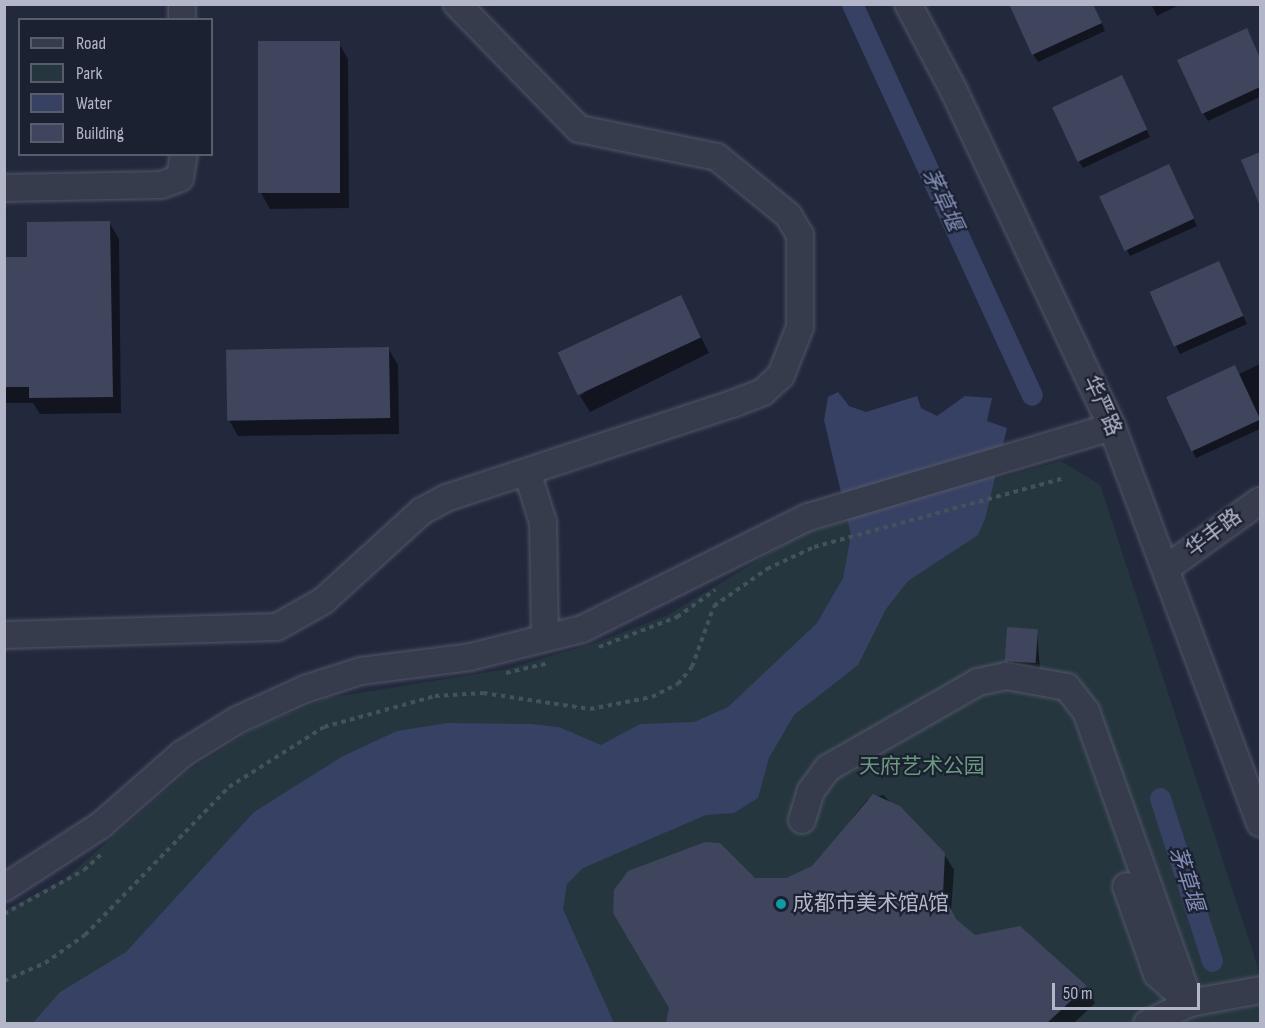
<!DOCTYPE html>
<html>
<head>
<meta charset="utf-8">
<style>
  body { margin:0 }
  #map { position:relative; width:1265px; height:1028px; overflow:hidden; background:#23293d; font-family:"Sofia Sans Condensed","Noto Sans SC",sans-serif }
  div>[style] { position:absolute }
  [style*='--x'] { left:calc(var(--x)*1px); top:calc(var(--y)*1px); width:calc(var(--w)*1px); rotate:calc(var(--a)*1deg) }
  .green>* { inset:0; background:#25363e }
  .water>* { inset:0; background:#364164 }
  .shadow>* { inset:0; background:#0007 }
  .canal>* { height:21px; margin:-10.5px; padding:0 10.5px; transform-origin:10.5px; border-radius:10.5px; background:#364164 }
  .building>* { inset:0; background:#3f455d; transform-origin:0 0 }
  .path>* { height:4px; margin-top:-2px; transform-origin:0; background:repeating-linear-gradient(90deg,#43535b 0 4.5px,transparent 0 9px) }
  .roads { filter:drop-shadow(0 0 2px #525668) drop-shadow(0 0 2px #525668) }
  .minor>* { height:26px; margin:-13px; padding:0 13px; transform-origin:13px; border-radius:13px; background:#373c4d }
  .dots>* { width:16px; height:16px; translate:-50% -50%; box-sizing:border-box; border:3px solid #1c2132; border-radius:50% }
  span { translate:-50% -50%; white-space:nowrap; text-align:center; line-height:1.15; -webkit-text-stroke:4.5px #1c2132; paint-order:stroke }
  .street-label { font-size:21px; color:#b2b6c8 }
  .park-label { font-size:21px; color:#699a7d }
  .poi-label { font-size:21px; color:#b2b6c8 }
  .left { translate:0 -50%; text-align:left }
  .water-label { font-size:22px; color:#818db5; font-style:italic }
  .frame { position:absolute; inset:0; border:6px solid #b2b6c8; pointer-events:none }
  .legend { position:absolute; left:18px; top:18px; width:195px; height:138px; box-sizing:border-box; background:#1c2132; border:2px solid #585d6e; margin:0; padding:8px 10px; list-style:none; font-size:18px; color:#b2b6c8 }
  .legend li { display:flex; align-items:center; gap:12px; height:30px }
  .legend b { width:30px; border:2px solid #585d6e }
  .scale { position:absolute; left:1052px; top:983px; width:148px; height:27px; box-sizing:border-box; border:3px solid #b2b6c8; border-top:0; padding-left:8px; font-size:18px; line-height:21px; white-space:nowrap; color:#b2b6c8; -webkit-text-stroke:4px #1c2132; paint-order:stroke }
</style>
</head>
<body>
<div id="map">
  <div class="green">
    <div style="clip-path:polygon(1061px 461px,1100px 485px,1260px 974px,1260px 1024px,5px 1024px,5px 910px,66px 878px,188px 771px,255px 728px,328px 698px,507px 669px,598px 642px,668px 615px,804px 532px)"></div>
  </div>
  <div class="water">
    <div style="clip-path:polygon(838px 392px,849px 406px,866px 412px,917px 396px,921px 408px,937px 416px,965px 396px,992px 398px,987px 421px,1007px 428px,985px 519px,978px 535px,908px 581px,886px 609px,858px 665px,794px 715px,769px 758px,758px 798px,734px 813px,706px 815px,583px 868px,567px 884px,563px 909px,614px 1023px,32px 1024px,60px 992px,126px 952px,254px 812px,343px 756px,397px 731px,447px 723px,531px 724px,559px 727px,601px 745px,640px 724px,694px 722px,728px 707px,817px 623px,843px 578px,851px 535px,824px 420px,828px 397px)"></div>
  </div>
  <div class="shadow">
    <div style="clip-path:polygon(1093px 4px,1105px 31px,1038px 62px,1033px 54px)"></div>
    <div style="clip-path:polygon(1151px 4px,1181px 4px,1157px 16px)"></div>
    <div style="clip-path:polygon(1251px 38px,1260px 60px,1260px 97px,1208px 121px,1203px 113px)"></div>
    <div style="clip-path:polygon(339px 43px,348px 59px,349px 208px,270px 209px,261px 193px)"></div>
    <div style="clip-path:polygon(1126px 85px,1150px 137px,1083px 168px,1078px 160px)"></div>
    <div style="clip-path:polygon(1260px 154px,1260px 204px,1243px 161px)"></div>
    <div style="clip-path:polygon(1173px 173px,1197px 226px,1130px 256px,1101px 196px)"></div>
    <div style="clip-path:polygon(109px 222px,119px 239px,121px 413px,40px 414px,33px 403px,4px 403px,4px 259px,29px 258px)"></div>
    <div style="clip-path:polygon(1223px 271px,1247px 324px,1180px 354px,1176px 346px)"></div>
    <div style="clip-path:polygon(689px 313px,709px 353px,590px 412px,580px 396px)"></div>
    <div style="clip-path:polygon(388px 348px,398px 365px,399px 434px,238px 436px,229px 420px)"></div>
    <div style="clip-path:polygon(1260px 364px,1260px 429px,1196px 458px,1192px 450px,1239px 374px)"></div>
    <div style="clip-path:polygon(1037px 630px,1040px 669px,1011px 668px,1007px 660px)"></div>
    <div style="clip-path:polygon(883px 795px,944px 854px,954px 870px,951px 912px,956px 921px,975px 936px,1086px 987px,1095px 1003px,1073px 1024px,668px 1024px,671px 1008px,755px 880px,787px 879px,813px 867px,867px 800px)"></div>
  </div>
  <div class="canal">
    <div style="--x:852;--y:4;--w:430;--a:65.3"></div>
    <div style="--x:1160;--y:798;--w:171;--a:72.3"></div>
  </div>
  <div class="building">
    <div style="clip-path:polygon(1009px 4px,1093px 4px,1102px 23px,1032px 55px)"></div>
    <div style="clip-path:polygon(1247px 28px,1260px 58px,1260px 87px,1202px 114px,1177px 60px)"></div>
    <div style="left:258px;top:41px;width:82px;height:152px"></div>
    <div style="left:1122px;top:75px;width:60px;height:77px;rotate:65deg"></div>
    <div style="clip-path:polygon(1260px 152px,1260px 206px,1241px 160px)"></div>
    <div style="left:1169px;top:164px;width:60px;height:77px;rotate:65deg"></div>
    <div style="clip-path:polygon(110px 221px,113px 397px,29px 398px,29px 387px,4px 387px,4px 257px,27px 257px,27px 222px)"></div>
    <div style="left:1219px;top:261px;width:60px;height:76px;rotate:66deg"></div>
    <div style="left:681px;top:295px;width:47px;height:136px;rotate:65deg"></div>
    <div style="left:389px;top:347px;width:71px;height:163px;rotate:89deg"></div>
    <div style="left:1235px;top:365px;width:60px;height:76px;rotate:65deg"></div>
    <div style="left:1007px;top:627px;width:31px;height:34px;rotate:4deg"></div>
    <div style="clip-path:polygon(873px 794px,900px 806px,945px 853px,943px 894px,956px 919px,975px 935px,1020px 926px,1087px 986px,1047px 1023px,666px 1023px,669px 1008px,613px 913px,614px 890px,628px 871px,705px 842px,720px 843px,755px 878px,786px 878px,812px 866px)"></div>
  </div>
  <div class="path">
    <div style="--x:599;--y:647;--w:84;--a:-21"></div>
    <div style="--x:677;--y:617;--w:47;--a:-35.4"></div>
    <div style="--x:506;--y:673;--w:44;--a:-13.1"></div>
    <div style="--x:4;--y:914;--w:91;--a:-28.8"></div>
    <div style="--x:84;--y:870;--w:25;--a:-42"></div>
    <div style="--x:4;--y:981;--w:45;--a:-23.7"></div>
    <div style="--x:45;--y:963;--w:49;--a:-35"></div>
    <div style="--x:85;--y:935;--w:206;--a:-45.8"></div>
    <div style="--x:229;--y:787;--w:112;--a:-32.3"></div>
    <div style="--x:324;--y:727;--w:115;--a:-15.6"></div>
    <div style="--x:435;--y:696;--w:48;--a:-3.6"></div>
    <div style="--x:483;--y:693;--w:108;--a:8.5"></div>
    <div style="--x:590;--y:709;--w:63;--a:-11"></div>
    <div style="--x:652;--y:697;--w:29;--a:-27"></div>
    <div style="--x:678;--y:684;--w:22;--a:-51"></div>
    <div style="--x:692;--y:667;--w:65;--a:-70.2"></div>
    <div style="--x:714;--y:606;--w:65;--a:-34.9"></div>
    <div style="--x:767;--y:569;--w:52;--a:-25.1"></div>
    <div style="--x:814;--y:547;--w:259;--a:-15.4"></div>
  </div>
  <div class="roads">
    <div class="minor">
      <div style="--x:182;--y:4;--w:16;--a:90"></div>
      <div style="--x:908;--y:4;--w:98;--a:62.1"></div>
      <div style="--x:954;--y:91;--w:371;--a:64.8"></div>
      <div style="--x:1112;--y:427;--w:423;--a:69.5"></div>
      <div style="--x:4;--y:188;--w:157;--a:-1.1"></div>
      <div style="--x:161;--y:185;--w:20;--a:-20"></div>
      <div style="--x:180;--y:178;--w:24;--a:-81"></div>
      <div style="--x:528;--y:475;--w:49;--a:72.3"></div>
      <div style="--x:543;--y:522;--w:116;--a:89"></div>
      <div style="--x:1168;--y:567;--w:113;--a:-35.7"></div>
      <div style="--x:4;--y:635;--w:273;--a:-1.7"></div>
      <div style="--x:277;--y:627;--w:53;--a:-29.5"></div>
      <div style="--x:323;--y:601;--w:134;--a:-42.3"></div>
      <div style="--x:422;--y:511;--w:27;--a:-28"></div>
      <div style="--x:446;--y:498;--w:301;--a:-18.2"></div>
      <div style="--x:732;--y:404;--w:33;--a:-21"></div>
      <div style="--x:763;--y:392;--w:25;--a:-43"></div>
      <div style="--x:781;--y:375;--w:52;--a:-68.4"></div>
      <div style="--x:800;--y:327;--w:92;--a:-90"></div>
      <div style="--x:800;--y:235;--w:23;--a:-121"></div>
      <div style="--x:788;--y:215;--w:92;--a:-140.8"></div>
      <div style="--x:717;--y:157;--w:141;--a:-168.5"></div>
      <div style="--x:579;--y:129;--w:175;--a:-134.3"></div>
      <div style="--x:802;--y:820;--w:30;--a:-73"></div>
      <div style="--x:811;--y:791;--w:29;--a:-54"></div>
      <div style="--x:828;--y:768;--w:173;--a:-29.8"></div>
      <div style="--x:978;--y:682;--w:29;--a:-12"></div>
      <div style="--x:1006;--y:676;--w:62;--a:10.2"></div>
      <div style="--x:1067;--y:687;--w:31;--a:52"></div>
      <div style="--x:1086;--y:711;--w:310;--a:70.4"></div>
      <div style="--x:1190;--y:1003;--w:44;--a:-138.7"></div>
      <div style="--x:1157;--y:974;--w:93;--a:-109.4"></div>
      <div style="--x:4;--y:888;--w:116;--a:-33"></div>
      <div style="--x:101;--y:825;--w:108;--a:-41.2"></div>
      <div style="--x:182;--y:754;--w:67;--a:-31.6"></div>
      <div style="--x:239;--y:719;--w:72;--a:-24.4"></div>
      <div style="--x:305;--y:689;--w:59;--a:-17.8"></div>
      <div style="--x:361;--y:671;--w:110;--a:-7.3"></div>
      <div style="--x:470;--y:657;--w:115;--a:-14"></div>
      <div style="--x:582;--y:629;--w:252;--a:-26.4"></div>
      <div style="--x:808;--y:517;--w:317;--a:-16.5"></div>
      <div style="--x:1147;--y:1024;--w:48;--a:-26"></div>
      <div style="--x:1190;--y:1003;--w:71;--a:-10.5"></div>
    </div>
  </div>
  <div class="dots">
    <div style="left:781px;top:904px;background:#0f9aa8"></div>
  </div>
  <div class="street-label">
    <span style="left:1102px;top:406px;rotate:66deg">华严路</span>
    <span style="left:1214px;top:533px;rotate:-37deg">华丰路</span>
  </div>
  <div class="park-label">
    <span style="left:922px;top:767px">天府艺术公园</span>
  </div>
  <div class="poi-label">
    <span class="left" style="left:793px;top:904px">成都市美术馆A馆</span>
  </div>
  <div class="water-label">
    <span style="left:942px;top:200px;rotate:65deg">茅草堰</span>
    <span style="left:1186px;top:879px;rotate:72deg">茅草堰</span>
  </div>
  <div class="frame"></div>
  <ul class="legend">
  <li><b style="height:8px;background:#373c4d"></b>Road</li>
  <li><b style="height:16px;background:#25363e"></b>Park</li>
  <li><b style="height:16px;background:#364164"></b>Water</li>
  <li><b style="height:16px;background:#3f455d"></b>Building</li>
  </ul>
  <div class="scale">50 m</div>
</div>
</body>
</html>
